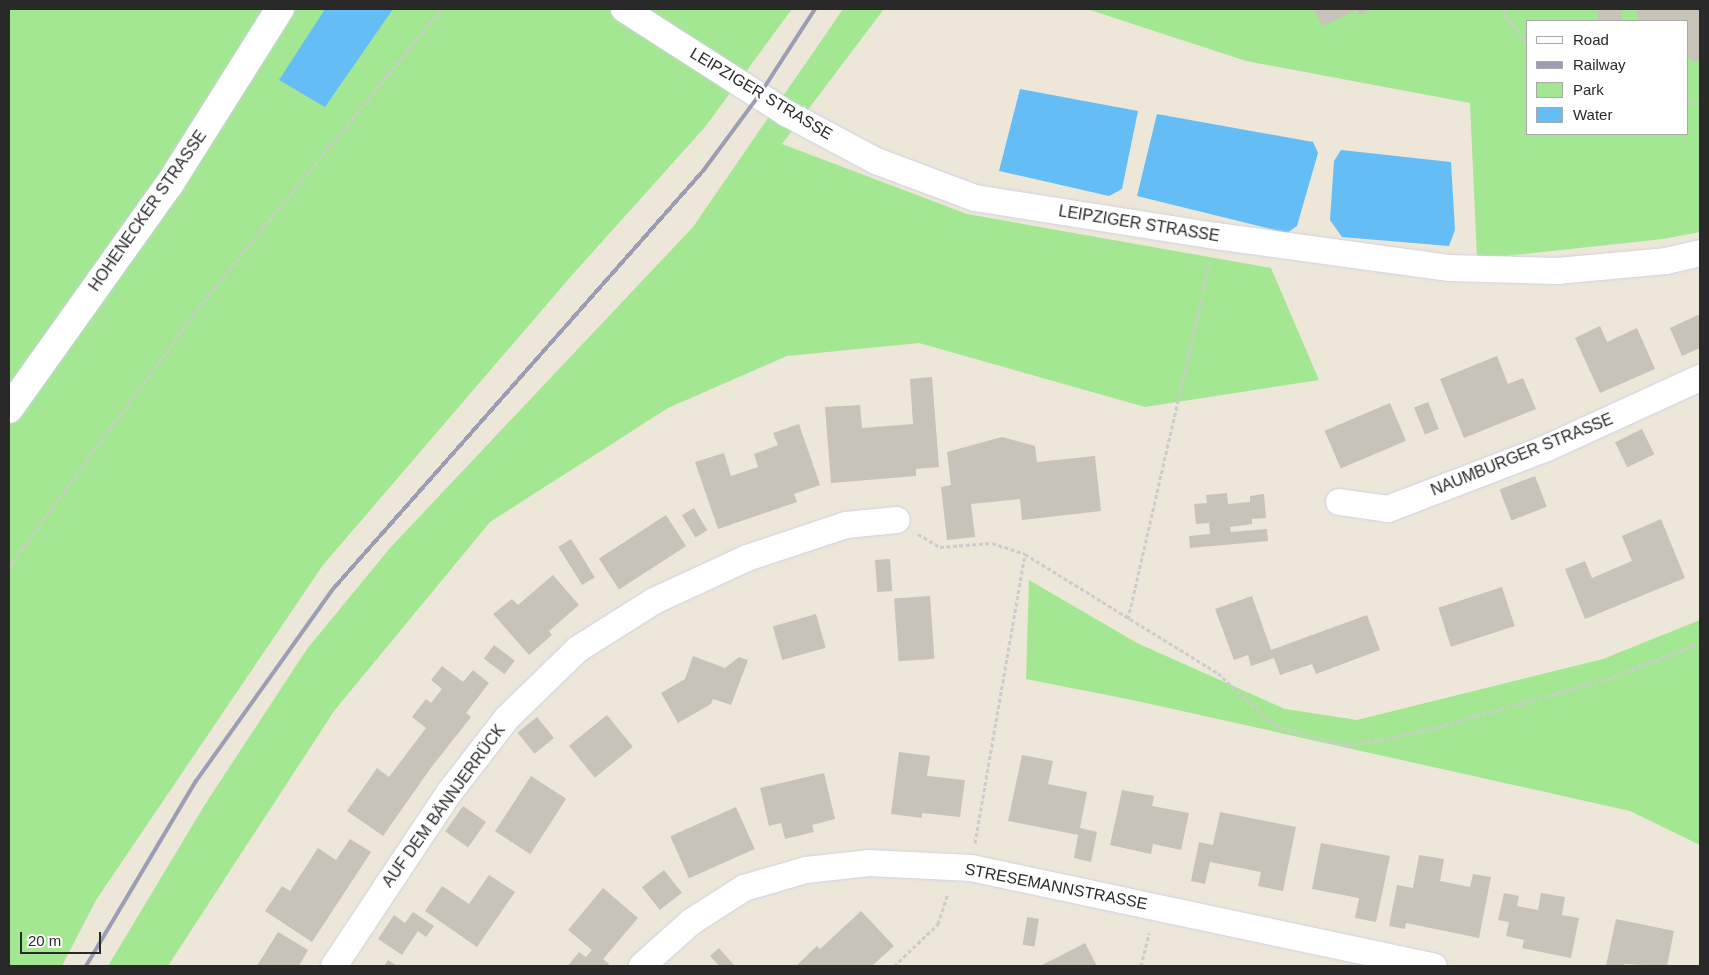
<!DOCTYPE html>
<html>
<head>
<meta charset="utf-8">
<style>
  body { margin:0 }
  #map { position:relative; width:1709px; height:975px; overflow:hidden; background:#ece7d9; font-family:Arial,sans-serif }
  div>[style] { position:absolute }
  [style*='--x'] { left:calc(var(--x)*1px); top:calc(var(--y)*1px); width:calc(var(--w)*1px); rotate:calc(var(--a)*1deg) }
  .green>* { inset:0; background:#a4e792 }
  .water>* { inset:0; background:#65bdf6 }
  .building>* { inset:0; background:#c7c3b9; transform-origin:0 0 }
  .path>* { height:3px; margin-top:-1.5px; transform-origin:0; background:repeating-linear-gradient(90deg,#ccc 0 4px,transparent 0 6.5px) }
  .roads { filter:drop-shadow(0 0 1px #cfd0e3) drop-shadow(0 0 1px #cfd0e3) }
  .minor>* { height:26px; margin:-13px; padding:0 13px; transform-origin:13px; border-radius:13px; background:#fff }
  .tertiary>* { height:28px; margin:-14px; padding:0 14px; transform-origin:14px; border-radius:14px; background:#fff }
  .rail>* { height:4px; margin:-2px; padding:0 2px; transform-origin:2px; border-radius:2px; background:#9c9db5 }
  span { translate:-50% -50%; white-space:nowrap; text-align:center; line-height:1.15; -webkit-text-stroke:4.5px #fff; paint-order:stroke }
  .street-label { font-size:16px; color:#292929 }
  .frame { position:absolute; inset:0; border:10px solid #292929; pointer-events:none }
  .legend { position:absolute; left:1526px; top:20px; width:162px; height:115px; box-sizing:border-box; background:#fff; border:1px solid #a9a9a9; margin:0; padding:6px 9px; list-style:none; font-size:15px; color:#292929 }
  .legend li { display:flex; align-items:center; gap:10px; height:25px }
  .legend b { width:25px; border:1px solid #a9a9a9 }
  .scale { position:absolute; left:20px; top:932px; width:81px; height:22px; box-sizing:border-box; border:2px solid #292929; border-top:0; padding-left:6px; font-size:15px; line-height:18px; white-space:nowrap; color:#292929; -webkit-text-stroke:4px #fff; paint-order:stroke }
</style>
</head>
<body>
<div id="map">
  <div class="green">
    <div style="clip-path:polygon(9px 9px,792px 9px,705px 127px,573px 274px,323px 565px,96px 900px,62px 966px,9px 966px)"></div>
    <div style="clip-path:polygon(843px 9px,884px 9px,782px 144px,967px 214px,1271px 268px,1319px 380px,1145px 407px,919px 343px,787px 356px,668px 408px,490px 522px,334px 711px,168px 966px,108px 966px,204px 806px,307px 649px,390px 548px,693px 227px)"></div>
    <div style="clip-path:polygon(evenodd,1087px 9px,1700px 9px,1700px 232px,1663px 239px,1477px 259px,1470px 103px,1246px 61px,1087px 9px,1528px 21px,1688px 21px,1688px 134px,1528px 134px,1528px 21px)"></div>
    <div style="clip-path:polygon(1029px 580px,1137px 643px,1285px 709px,1357px 720px,1603px 659px,1700px 620px,1700px 845px,1630px 811px,1137px 701px,1026px 679px)"></div>
  </div>
  <div class="water">
    <div style="clip-path:polygon(325px 9px,393px 9px,325px 107px,279px 80px)"></div>
    <div style="clip-path:polygon(1020px 89px,1138px 111px,1122px 189px,1109px 196px,999px 171px)"></div>
    <div style="clip-path:polygon(1157px 114px,1313px 142px,1318px 153px,1297px 226px,1287px 233px,1137px 196px)"></div>
    <div style="clip-path:polygon(1341px 150px,1451px 162px,1455px 230px,1449px 246px,1342px 237px,1330px 220px,1334px 161px)"></div>
  </div>
  <div class="building">
    <div style="clip-path:polygon(1314px 9px,1373px 9px,1359px 15px,1357px 10px,1322px 26px)"></div>
    <div style="left:1598px;top:9px;width:24px;height:12px"></div>
    <div style="clip-path:polygon(1637px 9px,1700px 9px,1700px 62px,1692px 61px,1688px 57px,1688px 21px,1638px 21px)"></div>
    <div style="clip-path:polygon(1700px 314px,1700px 348px,1682px 356px,1670px 328px)"></div>
    <div style="clip-path:polygon(1600px 326px,1607px 342px,1637px 328px,1655px 369px,1600px 393px,1575px 338px)"></div>
    <div style="clip-path:polygon(1497px 356px,1508px 384px,1523px 378px,1536px 409px,1464px 438px,1440px 379px)"></div>
    <div style="clip-path:polygon(932px 377px,939px 467px,916px 469px,916px 476px,831px 483px,825px 407px,860px 405px,862px 428px,913px 424px,910px 379px)"></div>
    <div style="left:1428px;top:402px;width:29px;height:15px;rotate:68deg"></div>
    <div style="left:1390px;top:403px;width:41px;height:71px;rotate:67deg"></div>
    <div style="clip-path:polygon(799px 424px,820px 485px,794px 494px,797px 502px,718px 529px,695px 462px,724px 453px,731px 476px,758px 467px,754px 454px,778px 445px,773px 433px)"></div>
    <div style="left:1642px;top:429px;width:28px;height:30px;rotate:64deg"></div>
    <div style="clip-path:polygon(1002px 437px,1035px 446px,1037px 462px,1095px 456px,1101px 511px,1022px 520px,1020px 499px,971px 504px,975px 537px,947px 540px,941px 487px,951px 485px,947px 452px)"></div>
    <div style="left:1535px;top:476px;width:33px;height:38px;rotate:69deg"></div>
    <div style="clip-path:polygon(1227px 493px,1228px 504px,1250px 502px,1250px 496px,1264px 494px,1266px 518px,1252px 519px,1252px 524px,1230px 527px,1231px 532px,1267px 529px,1268px 541px,1190px 548px,1189px 536px,1210px 534px,1209px 523px,1196px 524px,1194px 504px,1207px 503px,1206px 495px)"></div>
    <div style="left:694px;top:508px;width:26px;height:14px;rotate:59deg"></div>
    <div style="left:666px;top:515px;width:37px;height:80px;rotate:57deg"></div>
    <div style="clip-path:polygon(1661px 519px,1685px 578px,1585px 619px,1565px 569px,1585px 561px,1592px 578px,1632px 561px,1622px 536px)"></div>
    <div style="left:571px;top:539px;width:45px;height:15px;rotate:58deg"></div>
    <div style="left:890px;top:559px;width:32px;height:15px;rotate:86deg"></div>
    <div style="clip-path:polygon(553px 575px,579px 605px,549px 631px,552px 635px,529px 655px,493px 614px,512px 599px,518px 605px)"></div>
    <div style="left:1502px;top:587px;width:41px;height:67px;rotate:72deg"></div>
    <div style="left:930px;top:596px;width:63px;height:36px;rotate:86deg"></div>
    <div style="clip-path:polygon(1252px 596px,1271px 650px,1367px 615px,1380px 650px,1316px 674px,1312px 664px,1280px 675px,1274px 658px,1251px 666px,1248px 655px,1234px 660px,1215px 609px)"></div>
    <div style="left:816px;top:614px;width:35px;height:45px;rotate:74deg"></div>
    <div style="left:494px;top:645px;width:26px;height:17px;rotate:37deg"></div>
    <div style="clip-path:polygon(693px 656px,725px 668px,739px 657px,748px 660px,731px 705px,713px 699px,711px 704px,678px 723px,661px 693px,685px 679px)"></div>
    <div style="clip-path:polygon(442px 666px,463px 682px,473px 670px,489px 683px,466px 713px,471px 717px,430px 769px,383px 836px,347px 811px,377px 768px,389px 777px,426px 728px,412px 717px,426px 699px,431px 703px,442px 689px,431px 680px)"></div>
    <div style="left:607px;top:715px;width:41px;height:49px;rotate:51deg"></div>
    <div style="left:537px;top:717px;width:27px;height:25px;rotate:51deg"></div>
    <div style="clip-path:polygon(899px 752px,930px 756px,927px 776px,965px 780px,960px 817px,922px 813px,922px 818px,891px 814px)"></div>
    <div style="clip-path:polygon(1022px 755px,1053px 761px,1048px 784px,1087px 792px,1080px 828px,1097px 832px,1091px 862px,1074px 858px,1078px 835px,1008px 821px)"></div>
    <div style="clip-path:polygon(824px 773px,835px 819px,812px 825px,814px 832px,785px 839px,781px 823px,769px 826px,760px 788px)"></div>
    <div style="left:531px;top:776px;width:42px;height:66px;rotate:33deg"></div>
    <div style="clip-path:polygon(1122px 790px,1154px 796px,1152px 806px,1189px 813px,1181px 850px,1153px 844px,1151px 854px,1110px 845px)"></div>
    <div style="left:463px;top:806px;width:28px;height:31px;rotate:35deg"></div>
    <div style="left:736px;top:807px;width:46px;height:72px;rotate:66deg"></div>
    <div style="clip-path:polygon(1220px 812px,1296px 827px,1283px 891px,1258px 886px,1261px 872px,1210px 862px,1205px 884px,1191px 881px,1199px 842px,1213px 845px)"></div>
    <div style="clip-path:polygon(350px 839px,371px 852px,312px 942px,265px 911px,282px 886px,290px 891px,318px 848px,336px 860px)"></div>
    <div style="clip-path:polygon(1321px 843px,1390px 856px,1376px 922px,1355px 918px,1359px 898px,1312px 889px)"></div>
    <div style="clip-path:polygon(1419px 855px,1444px 859px,1440px 881px,1470px 887px,1473px 874px,1491px 877px,1479px 938px,1406px 923px,1405px 929px,1389px 926px,1397px 885px,1413px 888px)"></div>
    <div style="left:664px;top:870px;width:29px;height:28px;rotate:52deg"></div>
    <div style="clip-path:polygon(489px 875px,515px 892px,477px 947px,425px 911px,442px 886px,469px 904px)"></div>
    <div style="clip-path:polygon(603px 888px,638px 918px,603px 959px,609px 964px,608px 966px,568px 966px,579px 952px,586px 957px,592px 950px,568px 930px)"></div>
    <div style="clip-path:polygon(1504px 893px,1519px 896px,1517px 906px,1538px 910px,1541px 893px,1565px 897px,1562px 915px,1579px 918px,1571px 958px,1522px 948px,1524px 940px,1506px 936px,1509px 922px,1498px 920px)"></div>
    <div style="clip-path:polygon(861px 911px,894px 946px,872px 966px,796px 966px,817px 946px,820px 949px)"></div>
    <div style="clip-path:polygon(413px 912px,434px 926px,426px 937px,418px 931px,402px 955px,378px 939px,394px 915px,405px 923px)"></div>
    <div style="left:1027px;top:917px;width:12px;height:28px;rotate:9deg"></div>
    <div style="clip-path:polygon(1616px 919px,1674px 931px,1667px 966px,1624px 964px,1624px 966px,1606px 966px)"></div>
    <div style="clip-path:polygon(278px 932px,308px 950px,299px 966px,257px 966px)"></div>
    <div style="clip-path:polygon(1085px 943px,1097px 966px,1040px 966px,1060px 956px)"></div>
    <div style="clip-path:polygon(719px 948px,734px 965px,733px 966px,719px 966px,710px 956px)"></div>
    <div style="clip-path:polygon(388px 960px,397px 966px,384px 966px)"></div>
  </div>
  <div class="path">
    <div style="--x:1504;--y:9;--w:5;--a:79"></div>
    <div style="--x:1505;--y:14;--w:38;--a:53"></div>
    <div style="--x:1688;--y:100;--w:12;--a:9"></div>
    <div style="--x:918;--y:534;--w:26;--a:31"></div>
    <div style="--x:940;--y:547;--w:52;--a:-4.4"></div>
    <div style="--x:992;--y:543;--w:35;--a:18"></div>
    <div style="--x:1025;--y:554;--w:227;--a:31.7"></div>
    <div style="--x:1218;--y:673;--w:78;--a:42.9"></div>
    <div style="--x:1275;--y:726;--w:76;--a:15.3"></div>
    <div style="--x:1348;--y:746;--w:72;--a:-11.2"></div>
    <div style="--x:1419;--y:732;--w:202;--a:-15.8"></div>
    <div style="--x:1613;--y:677;--w:93;--a:-21.3"></div>
    <div style="--x:9;--y:567;--w:330;--a:-53.8"></div>
    <div style="--x:204;--y:301;--w:376;--a:-50.9"></div>
    <div style="--x:1128;--y:619;--w:366;--a:-77.1"></div>
    <div style="--x:975;--y:843;--w:293;--a:-80.2"></div>
    <div style="--x:894;--y:966;--w:61;--a:-43.7"></div>
    <div style="--x:938;--y:924;--w:32;--a:-72"></div>
    <div style="--x:1141;--y:966;--w:34;--a:-76"></div>
  </div>
  <div class="roads">
    <div class="minor">
      <div style="--x:624;--y:9;--w:193;--a:32.7"></div>
      <div style="--x:786;--y:113;--w:102;--a:28.1"></div>
      <div style="--x:876;--y:161;--w:106;--a:20.5"></div>
      <div style="--x:975;--y:198;--w:244;--a:9"></div>
      <div style="--x:1216;--y:236;--w:236;--a:7.8"></div>
      <div style="--x:1450;--y:268;--w:107;--a:1.6"></div>
      <div style="--x:1557;--y:271;--w:109;--a:-5.2"></div>
      <div style="--x:1666;--y:261;--w:35;--a:-13"></div>
      <div style="--x:1339;--y:502;--w:49;--a:8.1"></div>
      <div style="--x:1388;--y:509;--w:170;--a:-21"></div>
      <div style="--x:1547;--y:448;--w:168;--a:-24.6"></div>
      <div style="--x:334;--y:966;--w:208;--a:-56.4"></div>
      <div style="--x:449;--y:793;--w:95;--a:-52.3"></div>
      <div style="--x:507;--y:718;--w:99;--a:-44.2"></div>
      <div style="--x:578;--y:649;--w:90;--a:-32.3"></div>
      <div style="--x:654;--y:601;--w:102;--a:-24.8"></div>
      <div style="--x:747;--y:558;--w:104;--a:-18.4"></div>
      <div style="--x:846;--y:525;--w:51;--a:-5.6"></div>
      <div style="--x:642;--y:966;--w:66;--a:-41.9"></div>
      <div style="--x:691;--y:922;--w:63;--a:-32.7"></div>
      <div style="--x:744;--y:888;--w:65;--a:-16.2"></div>
      <div style="--x:806;--y:870;--w:63;--a:-6.3"></div>
      <div style="--x:869;--y:863;--w:102;--a:2.8"></div>
      <div style="--x:971;--y:868;--w:473;--a:12"></div>
    </div>
    <div class="tertiary">
      <div style="--x:9;--y:409;--w:275;--a:-54.5"></div>
      <div style="--x:169;--y:185;--w:208;--a:-57.8"></div>
    </div>
  </div>
  <div class="rail">
    <div style="--x:86;--y:966;--w:215;--a:-59.3"></div>
    <div style="--x:196;--y:781;--w:236;--a:-54.5"></div>
    <div style="--x:333;--y:589;--w:558;--a:-48.49"></div>
    <div style="--x:703;--y:171;--w:96;--a:-53.5"></div>
    <div style="--x:760;--y:94;--w:101;--a:-57.1"></div>
  </div>
  <div class="street-label">
    <span style="left:761px;top:94px;rotate:31deg">LEIPZIGER STRASSE</span>
    <span style="left:148px;top:211px;rotate:-55deg">HOHENECKER STRASSE</span>
    <span style="left:1139px;top:224px;rotate:9deg">LEIPZIGER STRASSE</span>
    <span style="left:1522px;top:455px;rotate:-22deg">NAUMBURGER STRASSE</span>
    <span style="left:444px;top:806px;rotate:-54deg">AUF DEM BÄNNJERRÜCK</span>
    <span style="left:1056px;top:887px;rotate:11deg">STRESEMANNSTRASSE</span>
  </div>
  <div class="frame"></div>
  <ul class="legend">
  <li><b style="height:6px;background:#fff"></b>Road</li>
  <li><b style="height:6px;background:#9c9db5"></b>Railway</li>
  <li><b style="height:14px;background:#a4e792"></b>Park</li>
  <li><b style="height:14px;background:#65bdf6"></b>Water</li>
  </ul>
  <div class="scale">20 m</div>
</div>
</body>
</html>
